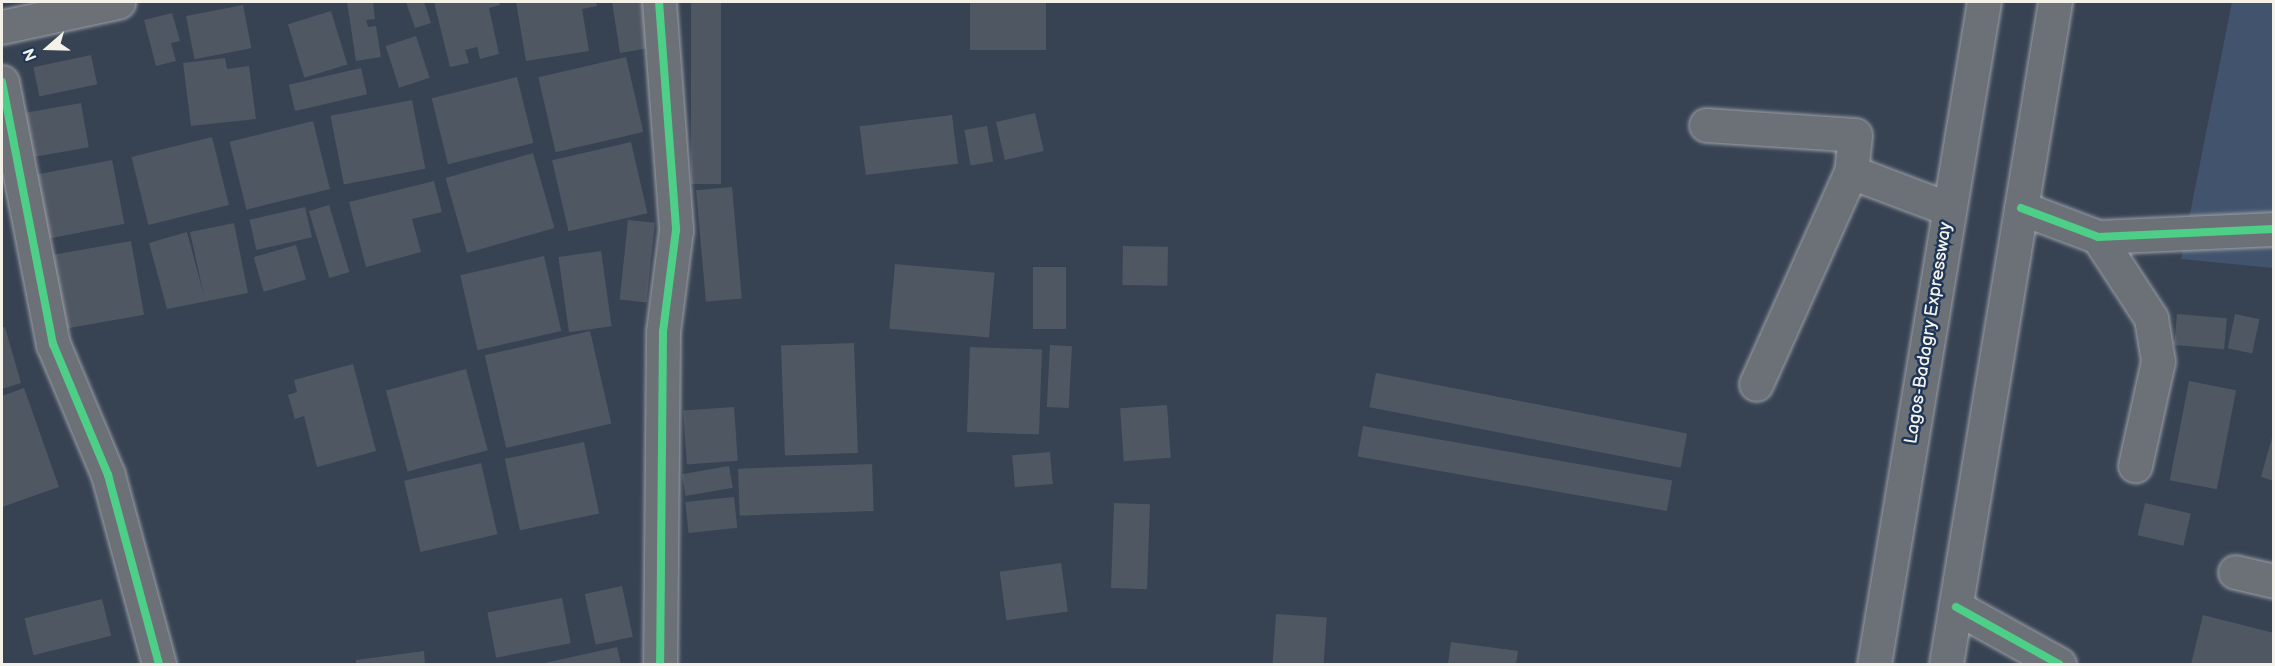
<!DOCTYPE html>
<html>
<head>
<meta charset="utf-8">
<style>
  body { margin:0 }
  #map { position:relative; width:2275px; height:666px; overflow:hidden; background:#374253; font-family:"Balsamiq Sans",sans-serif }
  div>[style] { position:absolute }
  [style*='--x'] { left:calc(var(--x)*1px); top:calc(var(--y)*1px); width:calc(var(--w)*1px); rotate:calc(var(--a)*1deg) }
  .green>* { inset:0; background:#42546d }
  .building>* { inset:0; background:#4f5763; transform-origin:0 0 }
  .roads { filter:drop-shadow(0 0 2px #9da1a7) drop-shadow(0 0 2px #9da1a7) }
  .minor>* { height:33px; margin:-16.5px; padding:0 16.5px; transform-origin:16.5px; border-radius:16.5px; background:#6c7177 }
  .highway>* { height:33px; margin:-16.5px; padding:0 16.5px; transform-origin:16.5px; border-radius:16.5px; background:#6c7177 }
  .cycleway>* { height:8px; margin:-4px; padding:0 4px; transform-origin:4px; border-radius:4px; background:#4dcf88 }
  span { translate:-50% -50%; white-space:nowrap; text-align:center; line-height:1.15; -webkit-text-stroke:5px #1d3557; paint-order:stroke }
  .street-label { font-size:18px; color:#f4f1e8 }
  .frame { position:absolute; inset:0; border:3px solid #f4f1e8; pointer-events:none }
  .north { position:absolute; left:18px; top:18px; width:60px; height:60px; -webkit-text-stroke:4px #1d3557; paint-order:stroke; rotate:250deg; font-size:16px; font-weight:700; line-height:24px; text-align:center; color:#f4f1e8 }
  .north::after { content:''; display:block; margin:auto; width:21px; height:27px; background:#f4f1e8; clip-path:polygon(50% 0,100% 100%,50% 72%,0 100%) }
</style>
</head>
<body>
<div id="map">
  <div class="green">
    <div style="clip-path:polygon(2232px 2px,2273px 2px,2273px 268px,2181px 259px)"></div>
  </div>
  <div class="building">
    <div style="clip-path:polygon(347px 2px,373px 2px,375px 19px,366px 20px,368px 27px,376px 26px,381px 57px,356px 61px)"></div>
    <div style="clip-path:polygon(406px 2px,424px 2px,431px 23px,415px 28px)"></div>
    <div style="clip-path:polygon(434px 2px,499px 2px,500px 5px,489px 8px,499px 54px,480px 59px,477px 47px,465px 50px,469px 63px,450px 67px)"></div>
    <div style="clip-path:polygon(516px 2px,596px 2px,597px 6px,582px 9px,589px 51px,526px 61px)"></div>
    <div style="clip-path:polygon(612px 2px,647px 2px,655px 47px,620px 53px)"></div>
    <div style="left:691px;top:2px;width:30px;height:182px"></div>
    <div style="left:970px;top:2px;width:76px;height:48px"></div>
    <div style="left:243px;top:5px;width:44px;height:58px;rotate:79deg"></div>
    <div style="left:331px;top:11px;width:56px;height:45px;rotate:73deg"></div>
    <div style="clip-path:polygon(172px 13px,180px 41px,171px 43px,176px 61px,156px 66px,144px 20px)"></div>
    <div style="left:416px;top:36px;width:44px;height:32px;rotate:72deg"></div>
    <div style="left:91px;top:55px;width:30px;height:59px;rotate:78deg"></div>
    <div style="left:626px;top:57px;width:77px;height:90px;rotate:77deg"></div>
    <div style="clip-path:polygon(225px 58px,227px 69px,249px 66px,256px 119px,191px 126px,183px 63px)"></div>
    <div style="left:361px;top:68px;width:27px;height:74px;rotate:77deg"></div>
    <div style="left:517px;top:77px;width:68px;height:88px;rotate:76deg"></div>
    <div style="left:412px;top:100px;width:70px;height:83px;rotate:79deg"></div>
    <div style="left:81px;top:103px;width:45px;height:62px;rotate:80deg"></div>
    <div style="left:1035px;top:113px;width:39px;height:40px;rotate:77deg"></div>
    <div style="left:952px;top:115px;width:49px;height:93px;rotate:83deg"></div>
    <div style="left:313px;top:121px;width:70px;height:86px;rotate:76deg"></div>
    <div style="left:987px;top:126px;width:36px;height:23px;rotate:80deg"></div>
    <div style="left:212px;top:137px;width:70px;height:83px;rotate:76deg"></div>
    <div style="left:631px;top:142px;width:73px;height:81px;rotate:77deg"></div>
    <div style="left:533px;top:153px;width:78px;height:91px;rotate:74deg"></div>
    <div style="left:112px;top:160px;width:65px;height:83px;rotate:79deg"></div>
    <div style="clip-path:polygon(434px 181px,442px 212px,412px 219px,421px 252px,366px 267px,349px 202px)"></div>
    <div style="left:732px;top:187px;width:112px;height:36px;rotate:85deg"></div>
    <div style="left:329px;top:205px;width:70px;height:21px;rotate:73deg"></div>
    <div style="left:305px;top:207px;width:31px;height:57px;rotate:77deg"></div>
    <div style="left:628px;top:220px;width:27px;height:80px;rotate:6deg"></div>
    <div style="clip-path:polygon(234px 223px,248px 293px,167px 309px,149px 243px,187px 232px,204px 296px,190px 232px)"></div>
    <div style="left:131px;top:241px;width:75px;height:83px;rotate:80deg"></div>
    <div style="left:296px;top:245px;width:36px;height:44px;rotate:74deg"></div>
    <div style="left:1123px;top:246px;width:45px;height:39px;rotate:1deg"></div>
    <div style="left:601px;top:251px;width:76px;height:43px;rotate:82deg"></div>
    <div style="left:544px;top:256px;width:77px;height:86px;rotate:77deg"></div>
    <div style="left:895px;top:264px;width:100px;height:65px;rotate:5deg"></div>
    <div style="left:1033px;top:267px;width:33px;height:62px"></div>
    <div style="left:2177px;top:314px;width:50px;height:31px;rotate:5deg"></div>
    <div style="left:2235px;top:314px;width:25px;height:35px;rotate:12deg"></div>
    <div style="clip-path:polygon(5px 327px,21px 383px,2px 389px,2px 328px)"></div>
    <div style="left:590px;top:331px;width:95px;height:108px;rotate:77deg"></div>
    <div style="left:854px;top:343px;width:110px;height:73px;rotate:88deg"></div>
    <div style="left:1050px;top:345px;width:22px;height:62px;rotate:3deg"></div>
    <div style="left:970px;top:347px;width:72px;height:85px;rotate:2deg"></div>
    <div style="clip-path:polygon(353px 364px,376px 451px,317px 467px,304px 416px,295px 419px,288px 395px,297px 392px,294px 380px)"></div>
    <div style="left:466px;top:369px;width:84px;height:83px;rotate:75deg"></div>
    <div style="left:1376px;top:373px;width:317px;height:35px;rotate:11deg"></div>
    <div style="left:2189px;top:381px;width:48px;height:101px;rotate:11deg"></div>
    <div style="clip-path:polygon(24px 388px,59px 487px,2px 507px,2px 396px)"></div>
    <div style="left:1167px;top:405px;width:53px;height:47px;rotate:86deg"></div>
    <div style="left:734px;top:407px;width:54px;height:51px;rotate:86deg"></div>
    <div style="left:1363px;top:426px;width:314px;height:31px;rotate:10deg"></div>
    <div style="clip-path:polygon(2273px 434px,2274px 434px,2274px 481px,2261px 477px)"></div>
    <div style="left:584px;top:442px;width:73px;height:81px;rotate:78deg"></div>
    <div style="left:1050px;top:452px;width:32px;height:38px;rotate:85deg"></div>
    <div style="left:481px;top:463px;width:73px;height:79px;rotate:77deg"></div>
    <div style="left:872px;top:464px;width:47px;height:134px;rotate:88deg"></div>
    <div style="left:729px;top:466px;width:22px;height:48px;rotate:80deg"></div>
    <div style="left:734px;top:497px;width:31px;height:49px;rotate:84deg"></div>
    <div style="left:1114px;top:503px;width:36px;height:85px;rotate:2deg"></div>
    <div style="left:2145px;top:503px;width:47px;height:33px;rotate:13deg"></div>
    <div style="left:1061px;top:563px;width:49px;height:62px;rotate:82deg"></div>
    <div style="left:622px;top:586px;width:52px;height:38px;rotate:78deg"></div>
    <div style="left:562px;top:598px;width:46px;height:76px;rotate:79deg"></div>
    <div style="left:102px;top:599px;width:38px;height:80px;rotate:76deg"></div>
    <div style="left:1276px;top:614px;width:51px;height:50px;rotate:4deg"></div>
    <div style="clip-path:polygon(2203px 615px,2274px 633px,2274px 664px,2191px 664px)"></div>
    <div style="clip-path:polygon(1451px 642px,1518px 651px,1516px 664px,1448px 664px)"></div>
    <div style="clip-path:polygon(617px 647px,621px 664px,540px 664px)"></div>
    <div style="clip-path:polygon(424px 651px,425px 664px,356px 664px,356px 660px)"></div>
  </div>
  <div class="roads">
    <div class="minor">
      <div style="--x:659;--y:2;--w:229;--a:85.7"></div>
      <div style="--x:676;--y:230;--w:103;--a:97.3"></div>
      <div style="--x:663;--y:332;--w:332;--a:90.5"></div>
      <div style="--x:2;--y:27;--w:119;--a:-12.2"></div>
      <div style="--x:2;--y:82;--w:267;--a:79"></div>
      <div style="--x:53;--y:344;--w:142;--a:67.2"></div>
      <div style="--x:108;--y:475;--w:196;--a:74.9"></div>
      <div style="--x:1706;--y:125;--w:149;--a:3.8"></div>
      <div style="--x:1855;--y:135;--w:37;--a:96"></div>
      <div style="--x:1851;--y:172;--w:105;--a:20.7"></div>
      <div style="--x:2021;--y:208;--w:82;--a:20.6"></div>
      <div style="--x:2098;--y:237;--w:176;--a:-2.6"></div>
      <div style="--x:2098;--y:237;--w:97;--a:56.8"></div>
      <div style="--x:2151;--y:318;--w:44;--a:80.8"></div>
      <div style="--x:2158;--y:361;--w:107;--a:102.4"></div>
      <div style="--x:1756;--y:384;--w:232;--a:-65.9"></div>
      <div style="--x:2235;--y:572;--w:40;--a:13"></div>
      <div style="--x:1956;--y:607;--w:118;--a:29"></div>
    </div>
    <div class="highway">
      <div style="--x:1874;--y:664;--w:671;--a:-80.57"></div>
      <div style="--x:1946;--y:664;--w:671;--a:-80.65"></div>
    </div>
  </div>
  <div class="cycleway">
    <div style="--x:659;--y:2;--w:229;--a:85.7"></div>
    <div style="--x:676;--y:230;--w:103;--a:97.3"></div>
    <div style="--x:663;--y:332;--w:332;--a:90.5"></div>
    <div style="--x:2;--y:82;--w:267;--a:79"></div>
    <div style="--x:53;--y:344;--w:142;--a:67.2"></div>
    <div style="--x:108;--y:475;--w:196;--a:74.9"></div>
    <div style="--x:2021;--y:208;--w:82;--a:20.6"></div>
    <div style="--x:2098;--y:237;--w:176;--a:-2.6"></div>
    <div style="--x:1956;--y:607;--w:118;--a:29"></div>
  </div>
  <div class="street-label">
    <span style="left:1929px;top:333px;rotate:-81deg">Lagos-Badagry Expressway</span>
  </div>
  <div class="frame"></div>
  <div class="north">N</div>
</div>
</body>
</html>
